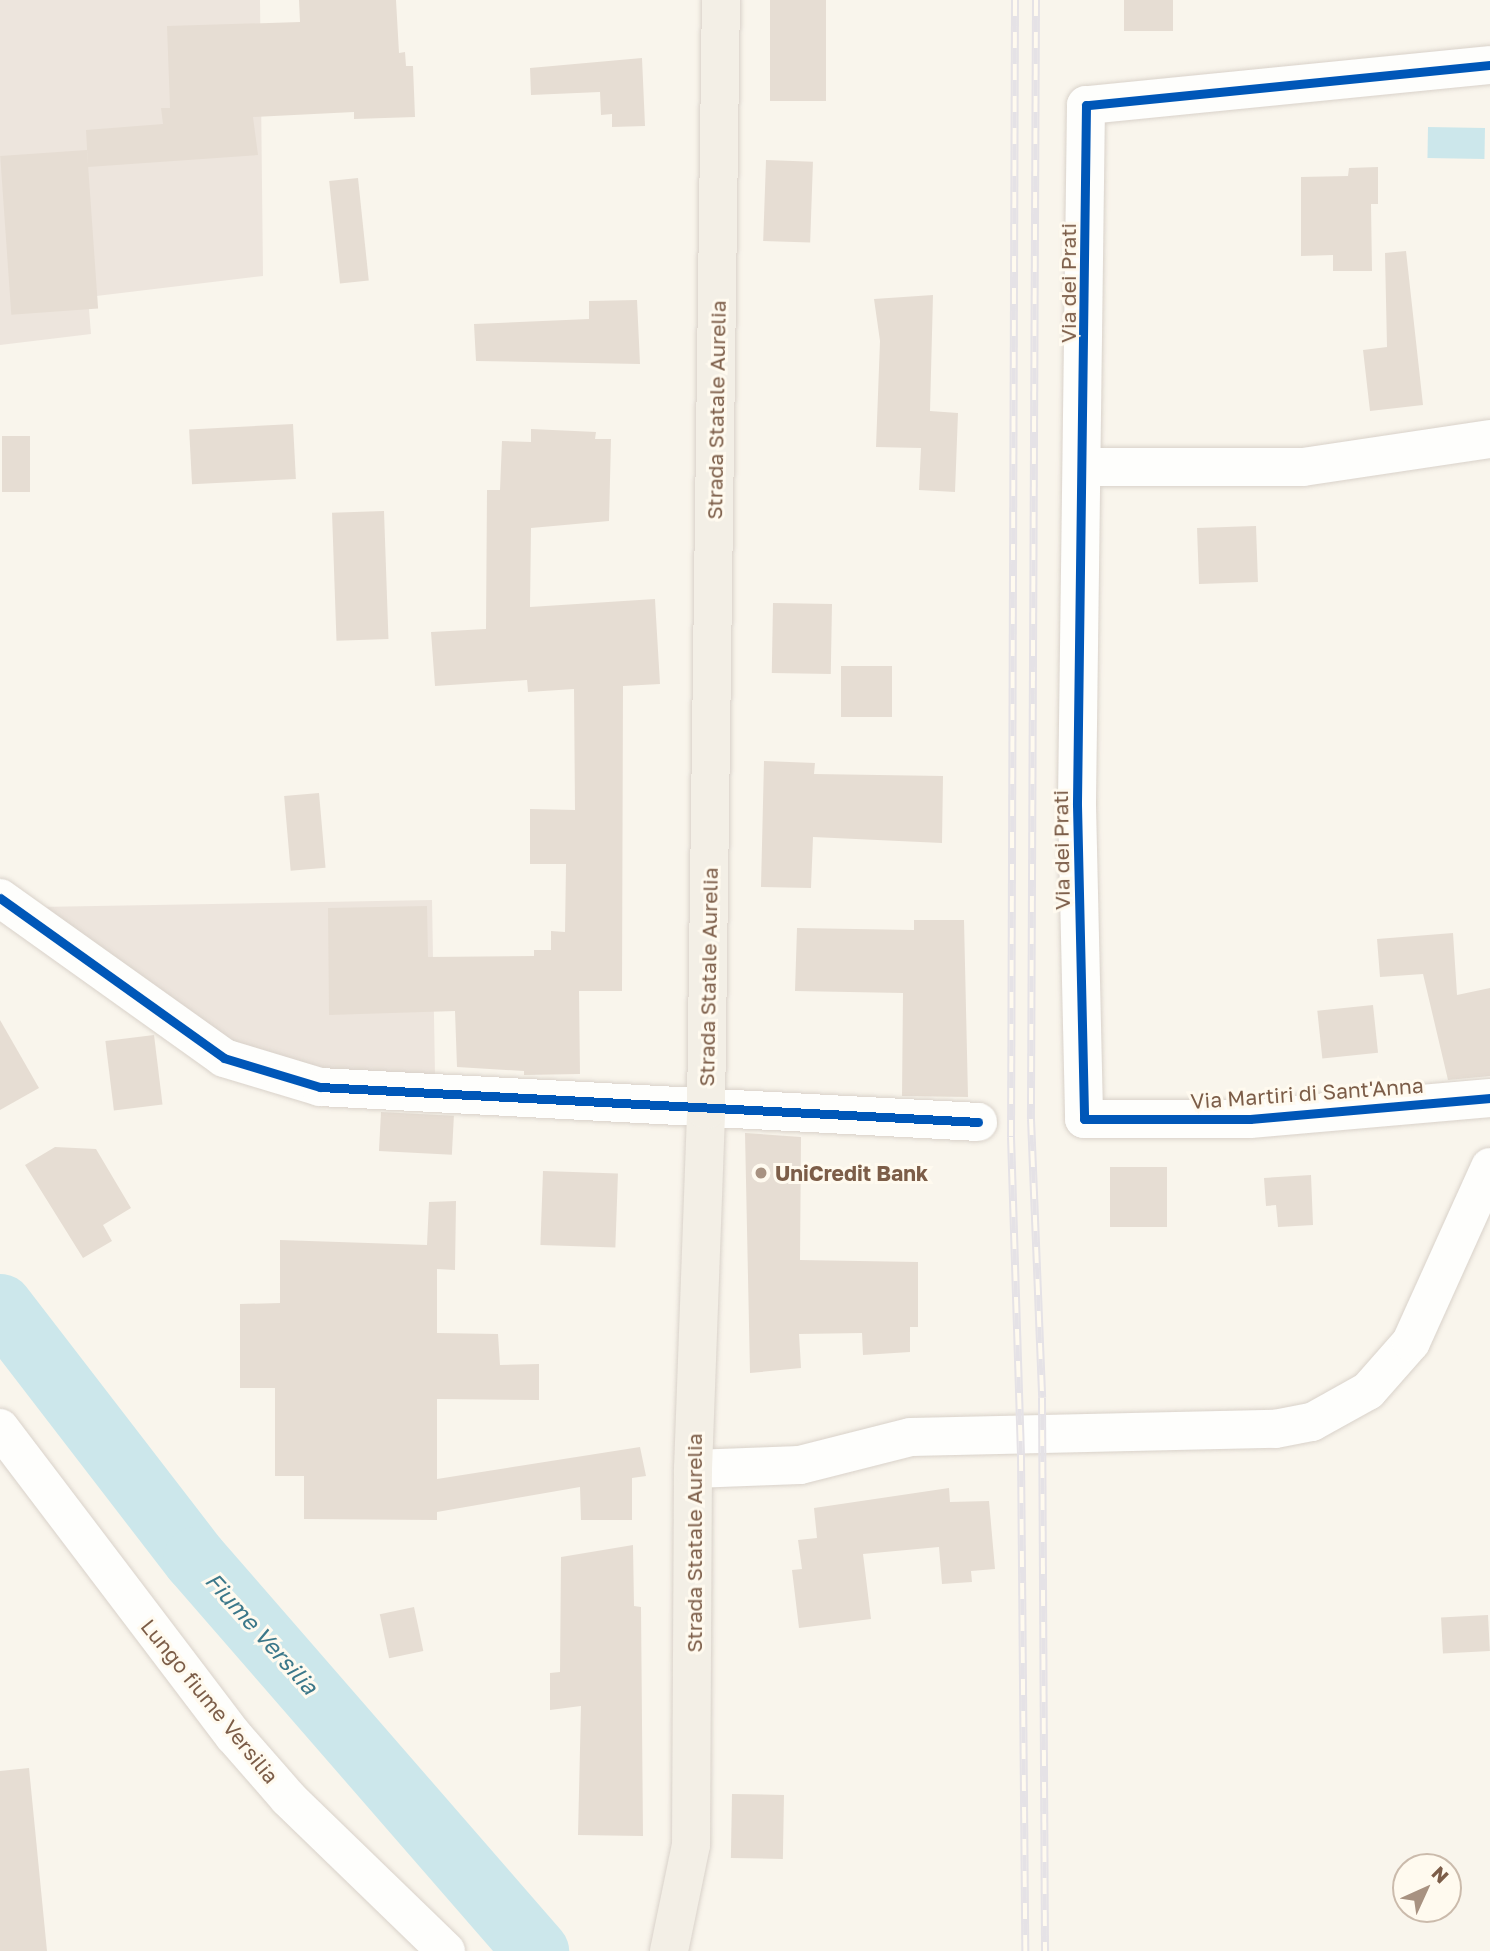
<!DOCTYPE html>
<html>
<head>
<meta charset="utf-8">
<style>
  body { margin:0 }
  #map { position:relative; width:1490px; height:1951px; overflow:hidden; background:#f9f5ec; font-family:"Golos Text",sans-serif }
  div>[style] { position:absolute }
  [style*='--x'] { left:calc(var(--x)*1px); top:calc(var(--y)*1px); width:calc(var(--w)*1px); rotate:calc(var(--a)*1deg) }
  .industrial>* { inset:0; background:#ede5dd }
  .water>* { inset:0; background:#cce7eb; transform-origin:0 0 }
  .river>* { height:65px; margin:-32.5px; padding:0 32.5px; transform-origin:32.5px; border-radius:32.5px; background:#cce7eb }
  .building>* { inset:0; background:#e6ddd3; transform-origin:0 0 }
  .roads { filter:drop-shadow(0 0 2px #d9d2ca) drop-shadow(0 0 2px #d9d2ca) }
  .minor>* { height:38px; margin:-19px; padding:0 19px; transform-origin:19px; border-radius:19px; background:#fefefc }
  .major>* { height:38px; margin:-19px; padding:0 19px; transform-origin:19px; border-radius:19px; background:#f3efe6 }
  .rail>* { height:8px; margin-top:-4px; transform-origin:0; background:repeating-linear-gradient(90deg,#fffaef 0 16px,#e5e2e6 0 32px); box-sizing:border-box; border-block:2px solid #e5e2e6 }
  .cycleway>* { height:9px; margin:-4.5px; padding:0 4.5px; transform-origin:4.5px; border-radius:4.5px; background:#0057b8 }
  .dots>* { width:19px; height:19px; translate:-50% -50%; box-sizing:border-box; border:4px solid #fffaef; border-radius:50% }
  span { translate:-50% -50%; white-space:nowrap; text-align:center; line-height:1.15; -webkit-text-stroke:6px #fffaef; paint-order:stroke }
  .street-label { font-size:21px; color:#7c5d48 }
  .poi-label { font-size:21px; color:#7c5d48; font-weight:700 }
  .left { translate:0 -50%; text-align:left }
  .water-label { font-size:23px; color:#3c788a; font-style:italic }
  .north { position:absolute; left:1392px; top:1853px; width:70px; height:70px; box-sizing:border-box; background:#fffaef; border:2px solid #cbbbac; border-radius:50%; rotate:45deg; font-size:19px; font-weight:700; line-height:28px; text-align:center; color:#7c5d48 }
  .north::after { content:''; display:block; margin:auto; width:24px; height:32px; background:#a89281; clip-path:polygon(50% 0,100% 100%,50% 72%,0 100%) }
</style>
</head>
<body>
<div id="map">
  <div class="industrial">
    <div style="clip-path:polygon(0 0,260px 0,263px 276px,88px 297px,91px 334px,0 345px)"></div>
    <div style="clip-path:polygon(432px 900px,435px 1075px,309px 1070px,221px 1042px,38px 907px)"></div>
  </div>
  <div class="water">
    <div style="left:1428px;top:127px;width:57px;height:31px;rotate:1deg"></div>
  </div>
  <div class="river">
    <div style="--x:0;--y:1306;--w:319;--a:52.4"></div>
    <div style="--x:195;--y:1559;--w:520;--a:48.98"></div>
  </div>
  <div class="building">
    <div style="clip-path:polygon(299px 0,396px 0,399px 53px,405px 52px,406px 66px,413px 66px,415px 117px,354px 119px,354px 112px,253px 117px,258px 155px,88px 167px,86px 130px,163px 124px,161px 108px,170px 108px,167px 26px,300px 22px)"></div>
    <div style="left:770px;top:0;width:56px;height:101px"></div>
    <div style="left:1124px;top:0;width:49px;height:31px"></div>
    <div style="clip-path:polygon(642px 58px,645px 126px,612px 127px,612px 114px,601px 115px,600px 92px,531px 95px,530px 68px)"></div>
    <div style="left:87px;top:150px;width:159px;height:87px;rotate:86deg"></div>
    <div style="left:766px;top:160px;width:47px;height:81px;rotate:2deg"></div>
    <div style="clip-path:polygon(1378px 167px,1378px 204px,1371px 204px,1372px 271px,1333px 271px,1333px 255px,1301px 256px,1301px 177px,1348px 176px,1349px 168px)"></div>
    <div style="left:358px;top:178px;width:103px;height:29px;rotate:84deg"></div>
    <div style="clip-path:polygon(1406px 251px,1423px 405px,1370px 411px,1363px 350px,1387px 347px,1385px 253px)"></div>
    <div style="clip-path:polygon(933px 295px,930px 411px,958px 413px,955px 492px,919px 490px,921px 448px,876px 447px,880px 341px,874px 299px)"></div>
    <div style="clip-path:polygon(637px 300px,640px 364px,476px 361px,474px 324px,589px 319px,589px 301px)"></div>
    <div style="left:293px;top:424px;width:55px;height:104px;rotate:87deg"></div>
    <div style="clip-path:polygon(531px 429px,596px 432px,595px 439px,611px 439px,609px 521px,531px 528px,530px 607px,655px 599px,656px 617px,660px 684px,623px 686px,622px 991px,579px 991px,580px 1074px,524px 1075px,524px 1071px,457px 1067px,455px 1011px,329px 1015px,328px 908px,427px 906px,428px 957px,534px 956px,534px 950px,551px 950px,551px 931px,565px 932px,566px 864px,530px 864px,530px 809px,575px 810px,574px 689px,528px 692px,527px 680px,435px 686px,431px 632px,486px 629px,487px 490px,500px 490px,502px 441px,531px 442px)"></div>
    <div style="left:2px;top:436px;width:28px;height:56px"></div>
    <div style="left:384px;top:511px;width:128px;height:52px;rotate:88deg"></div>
    <div style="left:1256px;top:526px;width:56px;height:59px;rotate:88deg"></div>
    <div style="left:773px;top:603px;width:59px;height:70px;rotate:1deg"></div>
    <div style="left:892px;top:666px;width:51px;height:51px;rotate:90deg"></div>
    <div style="clip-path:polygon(764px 761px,815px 763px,814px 774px,943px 776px,942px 843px,813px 837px,811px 888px,761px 887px)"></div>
    <div style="left:319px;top:793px;width:75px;height:35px;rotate:85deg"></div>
    <div style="clip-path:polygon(914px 920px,964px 920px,968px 1097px,902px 1096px,903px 993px,795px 991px,797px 928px,914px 930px)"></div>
    <div style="clip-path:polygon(1453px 933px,1457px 995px,1490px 988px,1490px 1076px,1448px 1080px,1423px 974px,1380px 977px,1377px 939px)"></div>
    <div style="left:1373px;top:1005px;width:48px;height:56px;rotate:84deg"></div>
    <div style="clip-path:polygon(0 1020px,39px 1088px,0 1110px)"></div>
    <div style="left:154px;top:1035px;width:70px;height:49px;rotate:83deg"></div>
    <div style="left:381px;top:1112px;width:73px;height:39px;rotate:3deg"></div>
    <div style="clip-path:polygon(745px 1133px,801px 1137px,800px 1260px,918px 1262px,918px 1327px,910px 1327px,910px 1352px,863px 1355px,862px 1333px,799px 1334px,801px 1368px,750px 1373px)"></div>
    <div style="clip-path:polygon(55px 1147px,96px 1149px,131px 1208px,103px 1225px,112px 1241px,83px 1258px,25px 1165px)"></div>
    <div style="left:1110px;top:1167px;width:57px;height:60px"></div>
    <div style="left:543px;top:1171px;width:75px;height:74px;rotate:2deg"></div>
    <div style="clip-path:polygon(1311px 1175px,1313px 1225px,1278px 1227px,1276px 1205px,1266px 1206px,1264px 1178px)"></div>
    <div style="clip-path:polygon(456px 1201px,455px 1270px,437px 1269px,437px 1333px,498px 1334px,500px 1365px,539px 1364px,539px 1400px,437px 1399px,437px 1479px,640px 1447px,646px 1476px,632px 1478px,632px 1520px,581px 1520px,580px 1487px,437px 1512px,437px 1520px,304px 1519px,304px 1476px,275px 1476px,275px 1388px,240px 1388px,240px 1304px,280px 1303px,280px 1240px,427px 1245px,429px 1202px)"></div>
    <div style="clip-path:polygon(949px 1488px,950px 1502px,989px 1501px,995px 1569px,971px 1571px,972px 1582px,942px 1584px,939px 1547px,863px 1554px,871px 1619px,799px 1628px,792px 1570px,802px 1569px,798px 1540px,817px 1538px,814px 1508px)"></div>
    <div style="clip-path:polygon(633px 1545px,634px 1606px,641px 1607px,643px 1836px,578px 1835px,581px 1706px,550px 1710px,550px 1673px,560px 1672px,561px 1557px)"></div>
    <div style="left:414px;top:1607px;width:45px;height:35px;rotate:78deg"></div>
    <div style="left:1488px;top:1615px;width:36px;height:47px;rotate:87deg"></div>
    <div style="clip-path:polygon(29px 1768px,47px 1951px,0 1951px,0 1771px)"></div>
    <div style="left:732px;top:1794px;width:52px;height:64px;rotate:1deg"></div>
  </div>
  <div class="roads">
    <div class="minor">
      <div style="--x:1490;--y:65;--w:406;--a:174.3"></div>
      <div style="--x:1086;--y:105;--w:700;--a:90.74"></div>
      <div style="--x:1077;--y:805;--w:314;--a:88.7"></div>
      <div style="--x:1084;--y:1119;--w:166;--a:0"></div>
      <div style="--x:1250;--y:1119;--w:241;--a:-5"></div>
      <div style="--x:1085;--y:467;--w:218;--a:0"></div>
      <div style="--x:1303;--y:467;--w:189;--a:-8.5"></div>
      <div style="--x:0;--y:898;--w:275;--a:35.5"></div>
      <div style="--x:224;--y:1058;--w:100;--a:16.8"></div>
      <div style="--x:320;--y:1087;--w:659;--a:3.04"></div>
      <div style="--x:0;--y:1428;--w:387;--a:52.8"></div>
      <div style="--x:234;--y:1736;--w:82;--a:48.9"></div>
      <div style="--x:288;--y:1798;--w:220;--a:44.1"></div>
      <div style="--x:693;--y:1469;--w:107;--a:-2.1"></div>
      <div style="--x:800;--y:1465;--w:114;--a:-14.2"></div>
      <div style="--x:911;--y:1437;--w:364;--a:-1.3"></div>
      <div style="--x:1275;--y:1429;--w:38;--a:-11"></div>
      <div style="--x:1312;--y:1422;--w:64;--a:-29"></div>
      <div style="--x:1368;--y:1391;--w:65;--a:-48.7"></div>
      <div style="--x:1411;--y:1342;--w:192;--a:-65.7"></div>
    </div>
    <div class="major">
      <div style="--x:669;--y:1951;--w:108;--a:-78.3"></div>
      <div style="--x:691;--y:1845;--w:376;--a:-89.7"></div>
      <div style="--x:693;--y:1469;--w:359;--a:-87.9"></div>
      <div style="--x:706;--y:1110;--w:1110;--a:-89.23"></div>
    </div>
  </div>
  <div class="rail">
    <div style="--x:1015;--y:0;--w:1137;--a:90.2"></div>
    <div style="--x:1011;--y:1137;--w:318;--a:88.2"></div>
    <div style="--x:1021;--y:1455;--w:496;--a:89.5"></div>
    <div style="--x:1036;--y:0;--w:1119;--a:90.26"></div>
    <div style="--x:1031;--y:1119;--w:279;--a:87.7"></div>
    <div style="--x:1042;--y:1398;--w:553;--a:89.69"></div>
  </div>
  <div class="cycleway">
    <div style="--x:1490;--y:65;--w:406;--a:174.3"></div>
    <div style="--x:1086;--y:105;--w:700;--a:90.74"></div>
    <div style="--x:1077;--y:805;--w:314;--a:88.7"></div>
    <div style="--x:1084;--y:1119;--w:166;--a:0"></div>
    <div style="--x:1250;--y:1119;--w:241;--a:-5"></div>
    <div style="--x:0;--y:898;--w:275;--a:35.5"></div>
    <div style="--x:224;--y:1058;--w:100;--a:16.8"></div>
    <div style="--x:320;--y:1087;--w:659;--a:3.04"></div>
  </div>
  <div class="dots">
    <div style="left:761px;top:1173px;background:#a89281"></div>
  </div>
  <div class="street-label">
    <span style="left:1068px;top:283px;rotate:-90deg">Via dei Prati</span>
    <span style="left:716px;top:410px;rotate:-89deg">Strada Statale Aurelia</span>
    <span style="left:1061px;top:850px;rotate:-91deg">Via dei Prati</span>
    <span style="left:708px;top:977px;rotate:-89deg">Strada Statale Aurelia</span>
    <span style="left:1307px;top:1093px;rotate:-4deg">Via Martiri di Sant'Anna</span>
    <span style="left:694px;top:1543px;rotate:-90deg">Strada Statale Aurelia</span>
    <span style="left:210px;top:1701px;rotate:51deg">Lungo fiume Versilia</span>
  </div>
  <div class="poi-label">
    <span class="left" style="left:775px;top:1173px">UniCredit Bank</span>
  </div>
  <div class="water-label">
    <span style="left:262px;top:1633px;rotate:48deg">Fiume Versilia</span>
  </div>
  <div class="north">N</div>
</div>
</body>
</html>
